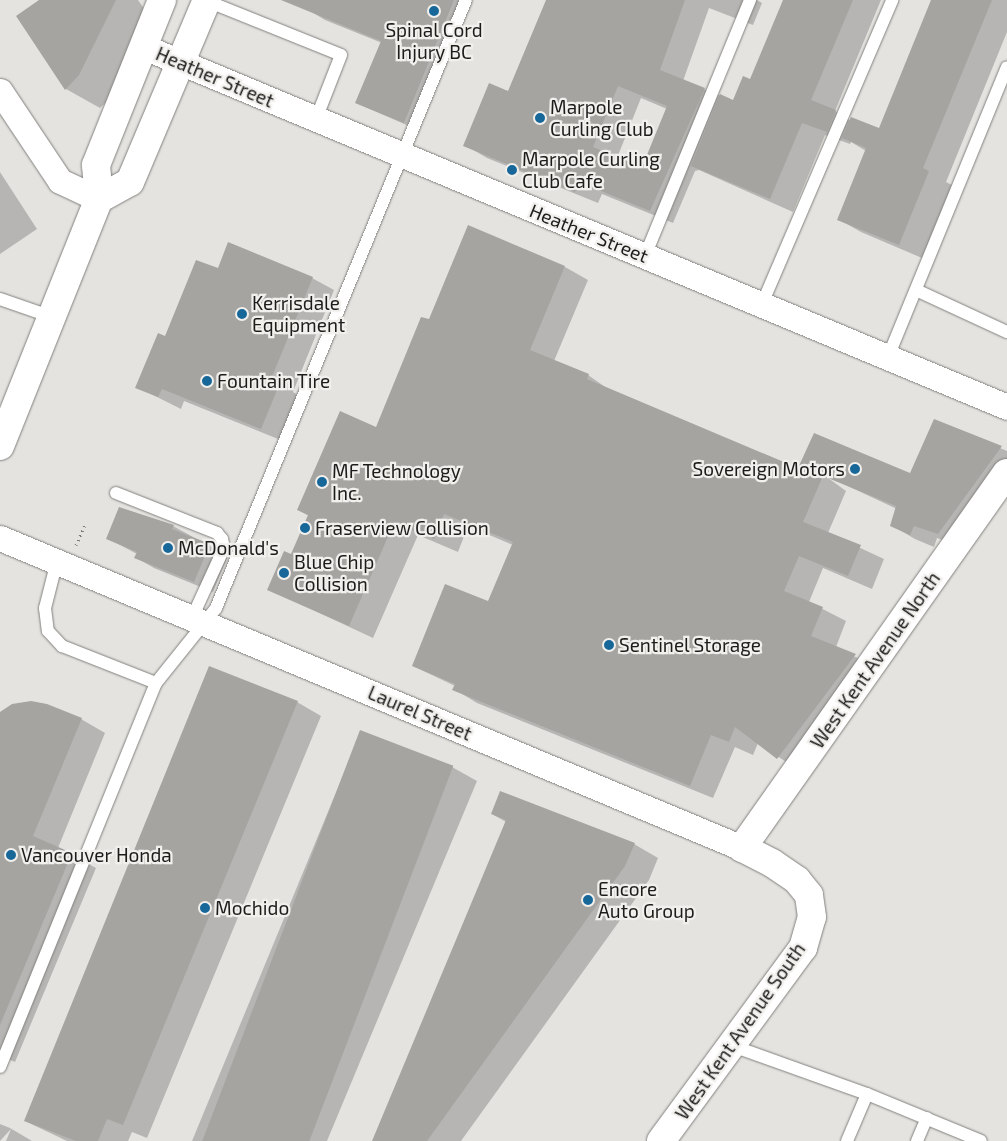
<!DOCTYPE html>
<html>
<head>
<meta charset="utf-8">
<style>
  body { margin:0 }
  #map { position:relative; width:1007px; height:1141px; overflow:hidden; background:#e4e3e0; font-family:"Exo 2",sans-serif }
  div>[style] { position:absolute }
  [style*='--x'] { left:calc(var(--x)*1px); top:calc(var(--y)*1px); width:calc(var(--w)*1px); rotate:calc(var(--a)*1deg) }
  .shadow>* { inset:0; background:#0003 }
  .building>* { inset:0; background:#a5a4a1; transform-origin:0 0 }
  .path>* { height:3px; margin-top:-1.5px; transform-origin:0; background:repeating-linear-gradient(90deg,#7a7978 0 1px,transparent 0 5px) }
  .roads { filter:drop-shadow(0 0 1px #82817e) drop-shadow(0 0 1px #82817e) }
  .service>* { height:12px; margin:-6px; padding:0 6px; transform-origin:6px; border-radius:6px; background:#fff }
  .minor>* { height:25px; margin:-12.5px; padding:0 12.5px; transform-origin:12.5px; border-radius:12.5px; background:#fff }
  .tertiary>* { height:28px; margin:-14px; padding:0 14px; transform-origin:14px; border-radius:14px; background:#fff }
  .primary>* { height:28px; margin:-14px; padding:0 14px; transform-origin:14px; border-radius:14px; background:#fff }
  .dots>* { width:14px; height:14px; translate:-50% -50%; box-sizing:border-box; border:2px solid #f1f0ed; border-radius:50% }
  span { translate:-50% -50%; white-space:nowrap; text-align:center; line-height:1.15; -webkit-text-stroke:4.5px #f1f0ed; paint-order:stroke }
  .poi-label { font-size:19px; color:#1c1c1b }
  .left { translate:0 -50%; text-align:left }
  .right { translate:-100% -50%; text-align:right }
  .street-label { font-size:19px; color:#1c1c1b }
</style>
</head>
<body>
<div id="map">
  <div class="shadow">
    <div style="clip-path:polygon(42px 0,138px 0,151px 19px,114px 95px,100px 108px,66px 89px)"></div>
    <div style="clip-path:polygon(292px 0,471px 0,418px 130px,356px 103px,382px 43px,325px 20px)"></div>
    <div style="clip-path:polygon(evenodd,547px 0,757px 0,762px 3px,753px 25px,709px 8px,683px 81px,734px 101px,750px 81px,784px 0,881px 0,835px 111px,851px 121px,880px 129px,933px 0,1007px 0,1007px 32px,946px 182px,952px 185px,922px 258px,861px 232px,838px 219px,866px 151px,851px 142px,850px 144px,825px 135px,793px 212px,699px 170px,695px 171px,673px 223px,602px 194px,598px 203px,487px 158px,465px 145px,509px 93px,547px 0,641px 98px,667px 109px,642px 169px,617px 158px,641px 98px)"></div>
    <div style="clip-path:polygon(0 172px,37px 229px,0 254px)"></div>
    <div style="clip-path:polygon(565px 267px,588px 280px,554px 361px,588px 375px,611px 391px,799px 469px,911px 474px,935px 420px,1007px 451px,1007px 485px,962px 547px,937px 538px,934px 547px,915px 539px,891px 525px,897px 509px,824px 475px,846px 491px,828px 533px,884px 559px,872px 589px,823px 568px,809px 602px,846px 621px,836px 647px,879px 669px,801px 772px,758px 743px,753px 755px,735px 747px,713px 798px,477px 703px,454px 689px,455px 686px,413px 666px,489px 602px,513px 545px,468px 526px,458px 552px,418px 535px,373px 638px,268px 589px,292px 556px,309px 516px,299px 510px,376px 429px,429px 321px)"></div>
    <div style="clip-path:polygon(218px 270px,312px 278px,334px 290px,293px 392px,301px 397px,283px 441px,184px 401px,181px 409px,137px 387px,166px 337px)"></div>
    <div style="clip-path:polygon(173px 526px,228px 556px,213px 592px,154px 568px,135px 557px,137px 554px,107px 538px)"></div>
    <div style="clip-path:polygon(297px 702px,321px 716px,147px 1138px,132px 1132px,128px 1141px,67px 1141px,25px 1121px)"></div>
    <div style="clip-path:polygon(0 714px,81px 719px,105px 733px,58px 848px,96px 868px,15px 1062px,0 1056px)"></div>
    <div style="clip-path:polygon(361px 732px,452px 767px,477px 781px,327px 1141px,192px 1141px)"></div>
    <div style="clip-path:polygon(492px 814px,634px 844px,658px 858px,649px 880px,461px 1141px,373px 1141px,506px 822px)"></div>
    <div style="clip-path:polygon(0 1124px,10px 1128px,32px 1141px,6px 1141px,11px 1129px,0 1141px)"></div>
  </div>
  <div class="building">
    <div style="clip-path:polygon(39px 0,116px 0,79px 75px,65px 90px,16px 16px)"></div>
    <div style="clip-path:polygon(281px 0,454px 0,404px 123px,355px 103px,381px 41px)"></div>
    <div style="clip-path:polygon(evenodd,546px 0,685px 0,660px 70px,705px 88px,650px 211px,579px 182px,575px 192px,463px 146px,489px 83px,508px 91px,546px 0,618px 86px,667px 106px,642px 167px,593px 147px,618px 86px)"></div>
    <div style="clip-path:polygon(783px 0,853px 0,811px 100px,836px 110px,827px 132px,802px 123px,770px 199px,691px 166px,720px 94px,733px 100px,743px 76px,750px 79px)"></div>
    <div style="clip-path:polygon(931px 0,992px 0,923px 168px,929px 171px,899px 245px,837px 220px,866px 148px,842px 138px,851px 117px,879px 128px)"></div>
    <div style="clip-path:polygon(468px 225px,565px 266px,530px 350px,589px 374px,587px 379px,798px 468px,814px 433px,910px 473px,934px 419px,1002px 446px,938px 534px,914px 526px,910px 535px,890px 526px,896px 506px,823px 476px,803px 522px,861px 545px,848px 576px,799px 556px,784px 591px,823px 607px,811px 636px,856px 654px,777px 759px,735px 727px,729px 742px,711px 735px,690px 786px,452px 690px,455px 684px,412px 666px,445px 584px,488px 601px,513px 542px,444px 514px,434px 539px,394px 523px,349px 626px,267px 590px,284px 551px,291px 554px,308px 515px,297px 510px,340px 411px,376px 427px,421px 317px,429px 319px)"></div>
    <div style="clip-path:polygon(228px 242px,313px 277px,271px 379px,280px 383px,261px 429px,162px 389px,158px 397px,135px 388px,158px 333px,165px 336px,196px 260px,218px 268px)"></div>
    <div style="clip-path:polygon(119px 507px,174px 525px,172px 529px,210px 544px,194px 582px,134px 558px,137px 552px,106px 539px)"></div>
    <div style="clip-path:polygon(209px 666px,298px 701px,123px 1125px,107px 1119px,98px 1141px,76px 1141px,24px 1121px)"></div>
    <div style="clip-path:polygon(31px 701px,47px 704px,82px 718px,33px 836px,72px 853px,0 1025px,0 712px,12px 704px)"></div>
    <div style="left:360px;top:730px;width:100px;height:444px;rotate:21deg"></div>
    <div style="clip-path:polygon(500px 791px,635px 843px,625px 866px,427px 1141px,372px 1141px,506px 820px,491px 814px)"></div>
  </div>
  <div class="path">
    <div style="--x:76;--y:545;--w:24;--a:-66"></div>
  </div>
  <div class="roads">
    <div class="service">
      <div style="--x:207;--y:1;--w:144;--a:21.9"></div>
      <div style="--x:341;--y:55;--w:69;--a:111.3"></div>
      <div style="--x:645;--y:256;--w:277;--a:-67.7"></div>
      <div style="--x:916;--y:290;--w:100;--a:24.8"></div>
      <div style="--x:0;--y:299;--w:55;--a:19.1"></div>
      <div style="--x:762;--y:304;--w:331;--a:-66.8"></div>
      <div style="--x:888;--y:357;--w:313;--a:-67.7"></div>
      <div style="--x:116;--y:493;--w:109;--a:21.6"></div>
      <div style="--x:217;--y:533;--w:8;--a:50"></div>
      <div style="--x:222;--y:539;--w:9;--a:77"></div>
      <div style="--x:224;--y:548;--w:77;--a:114.6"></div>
      <div style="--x:57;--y:561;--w:49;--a:104.3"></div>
      <div style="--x:45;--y:608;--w:23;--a:83"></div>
      <div style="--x:48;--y:631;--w:21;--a:47"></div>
      <div style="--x:62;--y:646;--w:101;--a:21.5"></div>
      <div style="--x:730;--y:1045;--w:145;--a:19.7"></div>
      <div style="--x:867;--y:1094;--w:123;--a:22.4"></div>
      <div style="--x:0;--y:1067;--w:414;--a:-67.9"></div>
      <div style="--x:156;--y:683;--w:96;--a:-51.3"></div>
      <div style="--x:216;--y:608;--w:657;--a:-67.65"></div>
      <div style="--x:847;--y:1141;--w:51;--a:-66.9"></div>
      <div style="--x:917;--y:1141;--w:25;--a:-67"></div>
    </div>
    <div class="minor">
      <div style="--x:144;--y:47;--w:935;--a:22.64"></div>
      <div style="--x:0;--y:91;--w:108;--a:56.3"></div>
      <div style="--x:60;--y:181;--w:43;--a:24.8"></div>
      <div style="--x:0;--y:538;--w:804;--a:22.67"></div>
    </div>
    <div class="tertiary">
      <div style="--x:661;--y:1141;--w:240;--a:-53.7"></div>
      <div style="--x:803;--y:948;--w:32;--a:-74"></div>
      <div style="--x:812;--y:917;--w:22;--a:-98"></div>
      <div style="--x:809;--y:895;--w:19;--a:-129"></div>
      <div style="--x:797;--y:880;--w:30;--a:-146"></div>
      <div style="--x:772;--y:863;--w:34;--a:-153"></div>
      <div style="--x:742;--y:848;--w:459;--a:-54.8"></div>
    </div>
    <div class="primary">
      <div style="--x:99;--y:199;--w:35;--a:-29"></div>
      <div style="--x:130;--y:182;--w:198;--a:-67.1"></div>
      <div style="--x:0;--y:446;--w:266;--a:-68.2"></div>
      <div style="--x:99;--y:199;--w:34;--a:-95"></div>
      <div style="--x:96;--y:165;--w:178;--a:-68.2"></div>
    </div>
  </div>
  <div class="dots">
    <div style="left:434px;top:11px;background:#186799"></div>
    <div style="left:540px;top:118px;background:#186799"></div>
    <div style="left:512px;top:170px;background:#186799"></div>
    <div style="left:242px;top:314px;background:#186799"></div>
    <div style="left:207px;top:381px;background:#186799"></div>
    <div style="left:855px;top:469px;background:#186799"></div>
    <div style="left:322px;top:482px;background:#186799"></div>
    <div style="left:305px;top:528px;background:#186799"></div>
    <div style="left:168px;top:548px;background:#186799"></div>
    <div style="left:284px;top:573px;background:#186799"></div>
    <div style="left:609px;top:645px;background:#186799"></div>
    <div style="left:11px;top:855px;background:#186799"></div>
    <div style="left:588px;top:900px;background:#186799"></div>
    <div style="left:205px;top:908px;background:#186799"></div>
  </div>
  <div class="poi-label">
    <span style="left:434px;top:41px">Spinal Cord<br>Injury BC</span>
    <span class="left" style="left:550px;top:118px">Marpole<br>Curling Club</span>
    <span class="left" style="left:522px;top:170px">Marpole Curling<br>Club Cafe</span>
    <span class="left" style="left:252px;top:314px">Kerrisdale<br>Equipment</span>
    <span class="left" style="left:217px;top:381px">Fountain Tire</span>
    <span class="right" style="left:845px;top:469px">Sovereign Motors</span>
    <span class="left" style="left:332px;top:482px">MF Technology<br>Inc.</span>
    <span class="left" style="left:315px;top:528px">Fraserview Collision</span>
    <span class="left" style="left:178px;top:548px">McDonald's</span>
    <span class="left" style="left:294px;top:573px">Blue Chip<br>Collision</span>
    <span class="left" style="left:619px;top:645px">Sentinel Storage</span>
    <span class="left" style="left:21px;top:855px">Vancouver Honda</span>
    <span class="left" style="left:598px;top:900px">Encore<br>Auto Group</span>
    <span class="left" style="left:215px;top:908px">Mochido</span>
  </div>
  <div class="street-label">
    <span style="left:215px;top:77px;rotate:23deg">Heather Street</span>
    <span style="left:589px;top:233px;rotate:22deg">Heather Street</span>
    <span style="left:875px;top:660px;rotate:-55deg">West Kent Avenue North</span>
    <span style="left:420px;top:713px;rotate:23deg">Laurel Street</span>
    <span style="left:740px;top:1031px;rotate:-55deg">West Kent Avenue South</span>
  </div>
</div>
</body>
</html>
